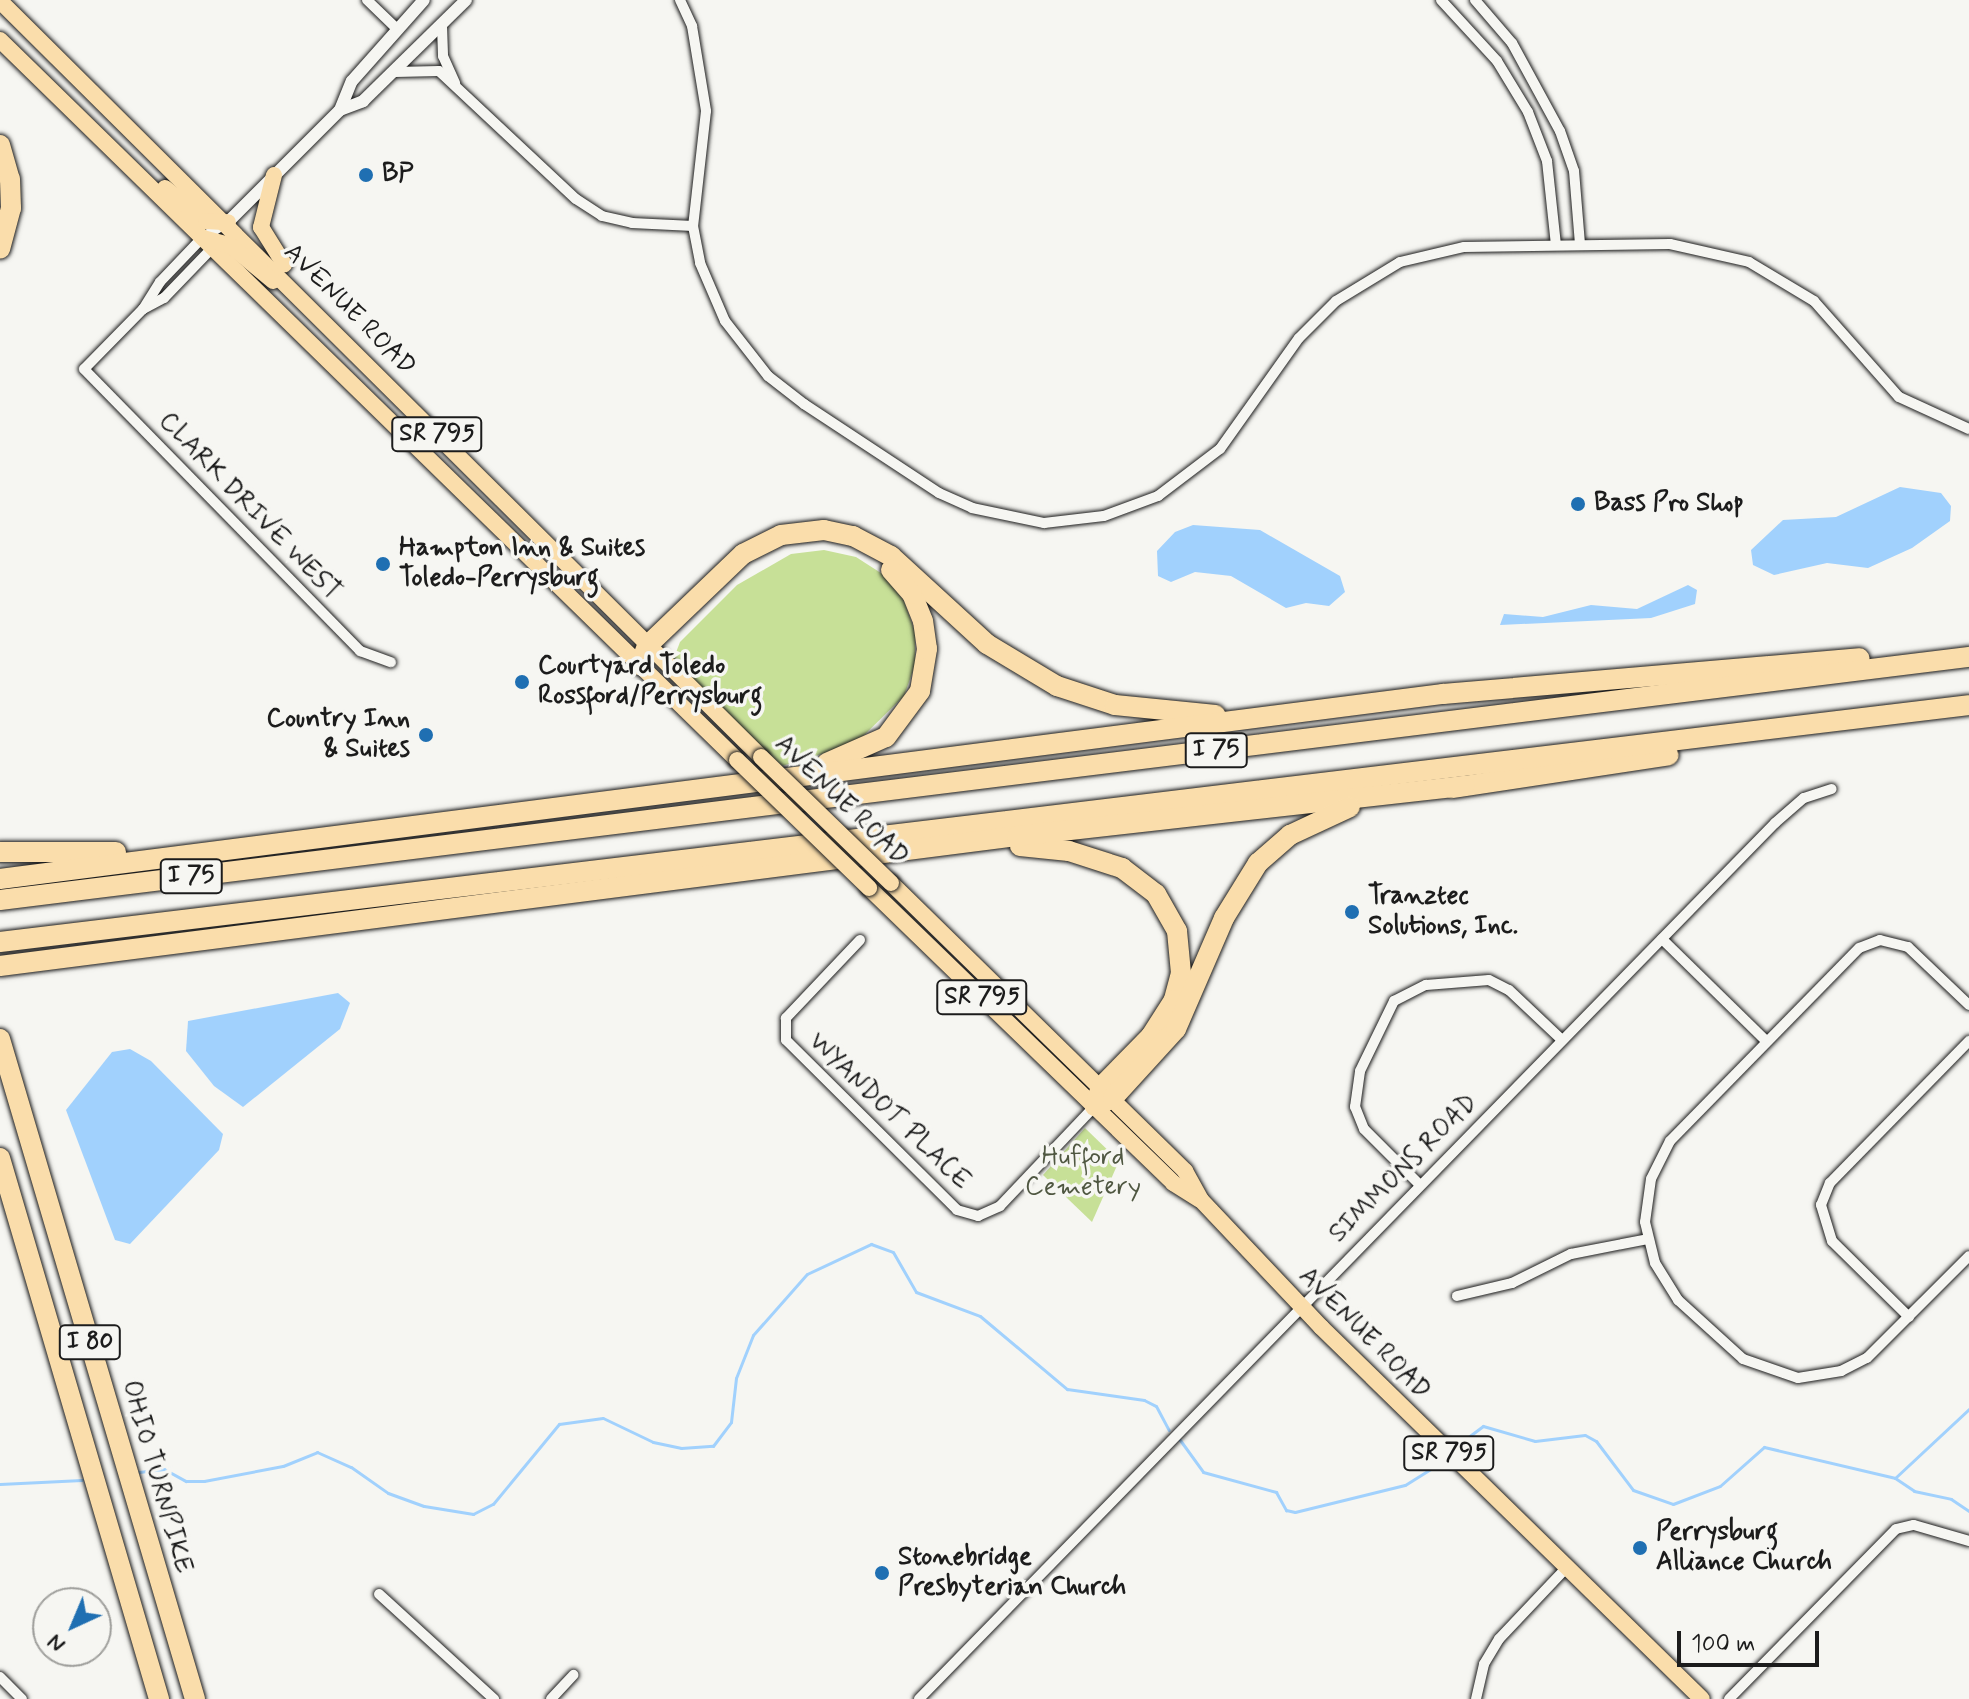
<!DOCTYPE html>
<html>
<head>
<meta charset="utf-8">
<style>
  body { margin:0 }
  #map { position:relative; width:1969px; height:1699px; overflow:hidden; background:#f6f6f2; font-family:Mynerve,sans-serif }
  div>[style] { position:absolute }
  [style*='--x'] { left:calc(var(--x)*1px); top:calc(var(--y)*1px); width:calc(var(--w)*1px); rotate:calc(var(--a)*1deg) }
  .green>* { inset:0; background:#c7e097 }
  .water>* { inset:0; background:#a1d1fd }
  .stream>* { height:3px; margin:-1.5px; padding:0 1.5px; transform-origin:1.5px; border-radius:1.5px; background:#a1d1fd }
  .roads { filter:drop-shadow(0 0 2px #1c1c1c) drop-shadow(0 0 2px #1c1c1c) }
  .minor>* { height:10px; margin:-5px; padding:0 5px; transform-origin:5px; border-radius:5px; background:#f6f6f2 }
  .tertiary>* { height:12px; margin:-6px; padding:0 6px; transform-origin:6px; border-radius:6px; background:#f6f6f2 }
  .primary>* { height:16px; margin:-8px; padding:0 8px; transform-origin:8px; border-radius:8px; background:#faddab }
  .motorway>* { height:20px; margin:-10px; padding:0 10px; transform-origin:10px; border-radius:10px; background:#faddab }
  .bridges { filter:drop-shadow(0 0 2px #1c1c1c) drop-shadow(0 0 2px #1c1c1c) }
  .primary-bridge>* { height:16px; margin:-8px; padding:0 8px; transform-origin:8px; border-radius:8px; background:#faddab }
  .dots>* { width:22px; height:22px; translate:-50% -50%; box-sizing:border-box; border:4px solid #f6f6f2; border-radius:50% }
  span { translate:-50% -50%; white-space:nowrap; text-align:center; line-height:1.15; -webkit-text-stroke:7px #f6f6f2; paint-order:stroke }
  .shield-label span { padding:2px 6px; background:#f6f6f2; border:2px solid; border-radius:6px; -webkit-text-stroke-width:0 }
  .shield-label { font-size:24px; color:#1c1c1c; font-weight:700 }
  .poi-label { font-size:26px; color:#1c1c1c; font-weight:700 }
  .left { translate:0 -50%; text-align:left }
  .right { translate:-100% -50%; text-align:right }
  .street-label { font-size:26px; color:#1c1c1c }
  .park-label { font-size:26px; color:#4f5741 }
  .north { position:absolute; left:32px; top:1587px; width:80px; height:80px; box-sizing:border-box; background:#f6f6f2; border:2px solid #9f9f9c; border-radius:50%; rotate:224deg; font-size:22px; font-weight:700; line-height:32px; text-align:center; color:#1c1c1c }
  .north::after { content:''; display:block; margin:auto; width:28px; height:36px; background:#1f6fb2; clip-path:polygon(50% 0,100% 100%,50% 72%,0 100%) }
  .scale { position:absolute; left:1677px; top:1631px; width:142px; height:36px; box-sizing:border-box; border:4px solid #1c1c1c; border-top:0; padding-left:10px; font-size:24px; line-height:28px; white-space:nowrap; color:#1c1c1c; -webkit-text-stroke:6px #f6f6f2; paint-order:stroke }
</style>
</head>
<body>
<div id="map">
  <div class="green">
    <div style="clip-path:polygon(824px 550px,856px 557px,884px 575px,904px 601px,915px 632px,915px 665px,904px 696px,855px 744px,782px 766px,672px 663px,680px 642px,737px 585px,791px 554px)"></div>
    <div style="clip-path:polygon(1085px 1128px,1119px 1161px,1092px 1222px,1043px 1175px)"></div>
  </div>
  <div class="water">
    <div style="clip-path:polygon(1900px 487px,1941px 493px,1951px 506px,1950px 521px,1912px 548px,1868px 568px,1827px 563px,1774px 575px,1753px 565px,1751px 550px,1783px 520px,1836px 517px)"></div>
    <div style="clip-path:polygon(1193px 525px,1260px 530px,1340px 576px,1345px 592px,1329px 606px,1306px 603px,1286px 608px,1231px 576px,1195px 572px,1171px 582px,1158px 576px,1157px 551px,1175px 532px)"></div>
    <div style="clip-path:polygon(1688px 585px,1697px 590px,1695px 604px,1651px 618px,1500px 625px,1504px 614px,1543px 617px,1591px 605px,1637px 609px)"></div>
    <div style="clip-path:polygon(338px 993px,350px 1003px,340px 1029px,243px 1107px,214px 1086px,186px 1051px,188px 1021px)"></div>
    <div style="clip-path:polygon(130px 1049px,151px 1061px,223px 1134px,219px 1150px,130px 1244px,115px 1240px,66px 1110px,112px 1052px)"></div>
  </div>
  <div class="stream">
    <div style="--x:1180;--y:1440;--w:39;--a:54"></div>
    <div style="--x:1203;--y:1472;--w:76;--a:15.3"></div>
    <div style="--x:1276;--y:1492;--w:21;--a:61"></div>
    <div style="--x:1286;--y:1510;--w:9;--a:13"></div>
    <div style="--x:1295;--y:1512;--w:113;--a:-13.8"></div>
    <div style="--x:1405;--y:1485;--w:40;--a:-32"></div>
    <div style="--x:1459;--y:1444;--w:30;--a:-37"></div>
    <div style="--x:1483;--y:1426;--w:54;--a:16.1"></div>
    <div style="--x:1535;--y:1441;--w:50;--a:-6.8"></div>
    <div style="--x:1585;--y:1435;--w:13;--a:29"></div>
    <div style="--x:1596;--y:1441;--w:61;--a:52.9"></div>
    <div style="--x:1633;--y:1490;--w:42;--a:19.3"></div>
    <div style="--x:1673;--y:1504;--w:50;--a:-21"></div>
    <div style="--x:1720;--y:1486;--w:59;--a:-41.6"></div>
    <div style="--x:1764;--y:1447;--w:135;--a:13.3"></div>
    <div style="--x:1895;--y:1478;--w:101;--a:-43"></div>
    <div style="--x:139;--y:1472;--w:25;--a:-7"></div>
    <div style="--x:164;--y:1469;--w:25;--a:29"></div>
    <div style="--x:186;--y:1481;--w:18;--a:0"></div>
    <div style="--x:204;--y:1481;--w:80;--a:-10.8"></div>
    <div style="--x:283;--y:1466;--w:37;--a:-22"></div>
    <div style="--x:317;--y:1452;--w:37;--a:24"></div>
    <div style="--x:351;--y:1467;--w:45;--a:35.1"></div>
    <div style="--x:388;--y:1493;--w:38;--a:20"></div>
    <div style="--x:424;--y:1506;--w:50;--a:9.3"></div>
    <div style="--x:473;--y:1514;--w:22;--a:-27"></div>
    <div style="--x:493;--y:1504;--w:104;--a:-50.5"></div>
    <div style="--x:559;--y:1424;--w:44;--a:-7.8"></div>
    <div style="--x:603;--y:1418;--w:55;--a:25.6"></div>
    <div style="--x:653;--y:1442;--w:29;--a:12"></div>
    <div style="--x:681;--y:1448;--w:32;--a:-4"></div>
    <div style="--x:713;--y:1446;--w:30;--a:-53"></div>
    <div style="--x:731;--y:1422;--w:44;--a:-83.5"></div>
    <div style="--x:736;--y:1378;--w:46;--a:-68.4"></div>
    <div style="--x:753;--y:1335;--w:81;--a:-48.5"></div>
    <div style="--x:807;--y:1274;--w:71;--a:-25.1"></div>
    <div style="--x:871;--y:1244;--w:23;--a:20"></div>
    <div style="--x:893;--y:1252;--w:46;--a:60.1"></div>
    <div style="--x:916;--y:1292;--w:68;--a:20.6"></div>
    <div style="--x:980;--y:1316;--w:114;--a:40"></div>
    <div style="--x:1067;--y:1389;--w:78;--a:8.1"></div>
    <div style="--x:1144;--y:1400;--w:13;--a:27"></div>
    <div style="--x:1156;--y:1406;--w:27;--a:62"></div>
    <div style="--x:1895;--y:1478;--w:23;--a:34"></div>
    <div style="--x:1914;--y:1491;--w:38;--a:12"></div>
    <div style="--x:1951;--y:1499;--w:22;--a:34"></div>
    <div style="--x:0;--y:1484;--w:82;--a:-2.8"></div>
  </div>
  <div class="roads">
    <div class="minor">
      <div style="--x:367;--y:0;--w:42;--a:44"></div>
      <div style="--x:680;--y:0;--w:29;--a:65"></div>
      <div style="--x:692;--y:26;--w:86;--a:80.6"></div>
      <div style="--x:706;--y:111;--w:116;--a:96.4"></div>
      <div style="--x:693;--y:226;--w:38;--a:79"></div>
      <div style="--x:700;--y:263;--w:63;--a:66.7"></div>
      <div style="--x:725;--y:321;--w:70;--a:52"></div>
      <div style="--x:768;--y:376;--w:46;--a:37.9"></div>
      <div style="--x:804;--y:404;--w:162;--a:33.4"></div>
      <div style="--x:939;--y:493;--w:36;--a:24"></div>
      <div style="--x:972;--y:508;--w:74;--a:11.8"></div>
      <div style="--x:1044;--y:523;--w:60;--a:-6.7"></div>
      <div style="--x:1104;--y:516;--w:58;--a:-20.3"></div>
      <div style="--x:1158;--y:496;--w:78;--a:-37.2"></div>
      <div style="--x:1220;--y:449;--w:136;--a:-54.6"></div>
      <div style="--x:1299;--y:338;--w:52;--a:-45"></div>
      <div style="--x:1336;--y:301;--w:75;--a:-31.4"></div>
      <div style="--x:1400;--y:262;--w:66;--a:-13.2"></div>
      <div style="--x:1464;--y:247;--w:206;--a:-0.8"></div>
      <div style="--x:1670;--y:244;--w:81;--a:12.8"></div>
      <div style="--x:1749;--y:262;--w:76;--a:31"></div>
      <div style="--x:1814;--y:301;--w:128;--a:48.5"></div>
      <div style="--x:1899;--y:397;--w:77;--a:24.6"></div>
      <div style="--x:1441;--y:0;--w:83;--a:47.4"></div>
      <div style="--x:1497;--y:61;--w:60;--a:58.7"></div>
      <div style="--x:1528;--y:112;--w:53;--a:68.8"></div>
      <div style="--x:1547;--y:161;--w:84;--a:83.9"></div>
      <div style="--x:1475;--y:0;--w:57;--a:49.3"></div>
      <div style="--x:1512;--y:43;--w:100;--a:61.4"></div>
      <div style="--x:1560;--y:131;--w:42;--a:70.7"></div>
      <div style="--x:1574;--y:171;--w:73;--a:85.3"></div>
      <div style="--x:442;--y:26;--w:30;--a:88"></div>
      <div style="--x:443;--y:56;--w:30;--a:66"></div>
      <div style="--x:395;--y:72;--w:44;--a:-1.3"></div>
      <div style="--x:439;--y:71;--w:187;--a:43.1"></div>
      <div style="--x:576;--y:199;--w:31;--a:33"></div>
      <div style="--x:602;--y:216;--w:31;--a:13"></div>
      <div style="--x:632;--y:223;--w:61;--a:2.8"></div>
      <div style="--x:226;--y:223;--w:28;--a:148"></div>
      <div style="--x:202;--y:238;--w:61;--a:133.7"></div>
      <div style="--x:160;--y:282;--w:32;--a:122"></div>
      <div style="--x:143;--y:309;--w:84;--a:134.5"></div>
      <div style="--x:84;--y:369;--w:395;--a:45.6"></div>
      <div style="--x:360;--y:651;--w:33;--a:20"></div>
      <div style="--x:143;--y:309;--w:24;--a:-28"></div>
      <div style="--x:164;--y:298;--w:74;--a:-46.1"></div>
      <div style="--x:1662;--y:939;--w:146;--a:44.4"></div>
      <div style="--x:860;--y:940;--w:108;--a:133.5"></div>
      <div style="--x:786;--y:1018;--w:22;--a:90"></div>
      <div style="--x:786;--y:1040;--w:241;--a:44.8"></div>
      <div style="--x:957;--y:1210;--w:22;--a:16"></div>
      <div style="--x:978;--y:1216;--w:24;--a:-24"></div>
      <div style="--x:1000;--y:1206;--w:138;--a:-46.5"></div>
      <div style="--x:1969;--y:1005;--w:84;--a:-136.4"></div>
      <div style="--x:1908;--y:947;--w:29;--a:-166"></div>
      <div style="--x:1880;--y:940;--w:22;--a:159"></div>
      <div style="--x:1859;--y:948;--w:270;--a:134.4"></div>
      <div style="--x:1670;--y:1141;--w:42;--a:116.6"></div>
      <div style="--x:1651;--y:1179;--w:43;--a:97.9"></div>
      <div style="--x:1645;--y:1222;--w:42;--a:76.3"></div>
      <div style="--x:1655;--y:1263;--w:44;--a:58.1"></div>
      <div style="--x:1678;--y:1300;--w:88;--a:42.2"></div>
      <div style="--x:1743;--y:1359;--w:58;--a:19.1"></div>
      <div style="--x:1798;--y:1378;--w:44;--a:-9.2"></div>
      <div style="--x:1841;--y:1371;--w:29;--a:-27"></div>
      <div style="--x:1867;--y:1358;--w:144;--a:-45"></div>
      <div style="--x:1420;--y:1185;--w:79;--a:-135"></div>
      <div style="--x:1364;--y:1129;--w:24;--a:-112"></div>
      <div style="--x:1355;--y:1107;--w:36;--a:-82"></div>
      <div style="--x:1360;--y:1071;--w:78;--a:-64.1"></div>
      <div style="--x:1394;--y:1001;--w:36;--a:-27"></div>
      <div style="--x:1426;--y:985;--w:63;--a:-4.5"></div>
      <div style="--x:1489;--y:980;--w:22;--a:27"></div>
      <div style="--x:1509;--y:990;--w:73;--a:43.3"></div>
      <div style="--x:1457;--y:1296;--w:57;--a:-13.3"></div>
      <div style="--x:1512;--y:1283;--w:66;--a:-26.2"></div>
      <div style="--x:1571;--y:1254;--w:78;--a:-11"></div>
      <div style="--x:1909;--y:1317;--w:108;--a:-135.4"></div>
      <div style="--x:1832;--y:1241;--w:38;--a:-107"></div>
      <div style="--x:1821;--y:1205;--w:24;--a:-68"></div>
      <div style="--x:1830;--y:1183;--w:199;--a:-45.6"></div>
      <div style="--x:379;--y:1594;--w:156;--a:42.4"></div>
      <div style="--x:0;--y:1677;--w:31;--a:45"></div>
      <div style="--x:551;--y:1699;--w:33;--a:-47"></div>
      <div style="--x:919;--y:1699;--w:1225;--a:-45.66"></div>
      <div style="--x:1775;--y:823;--w:38;--a:-41"></div>
      <div style="--x:1804;--y:798;--w:29;--a:-18"></div>
      <div style="--x:1476;--y:1699;--w:36;--a:-77"></div>
      <div style="--x:1484;--y:1664;--w:29;--a:-59"></div>
      <div style="--x:1499;--y:1639;--w:99;--a:-46.6"></div>
      <div style="--x:1729;--y:1699;--w:238;--a:-45.5"></div>
      <div style="--x:1896;--y:1529;--w:18;--a:-13"></div>
      <div style="--x:1914;--y:1525;--w:57;--a:16.2"></div>
    </div>
    <div class="tertiary">
      <div style="--x:340;--y:110;--w:25;--a:-21"></div>
      <div style="--x:363;--y:101;--w:144;--a:-44.4"></div>
      <div style="--x:228;--y:222;--w:158;--a:-45"></div>
      <div style="--x:340;--y:110;--w:31;--a:-68"></div>
      <div style="--x:352;--y:81;--w:108;--a:-48.4"></div>
    </div>
    <div class="primary">
      <div style="--x:0;--y:1;--w:1073;--a:44.81"></div>
      <div style="--x:0;--y:40;--w:1030;--a:44.33"></div>
      <div style="--x:274;--y:175;--w:54;--a:104"></div>
      <div style="--x:261;--y:227;--w:44;--a:58.1"></div>
      <div style="--x:165;--y:188;--w:53;--a:38.8"></div>
      <div style="--x:206;--y:221;--w:22;--a:3"></div>
      <div style="--x:203;--y:238;--w:28;--a:15"></div>
      <div style="--x:230;--y:245;--w:56;--a:39.9"></div>
      <div style="--x:891;--y:883;--w:412;--a:44.4"></div>
      <div style="--x:1185;--y:1171;--w:33;--a:61"></div>
      <div style="--x:1201;--y:1200;--w:175;--a:46.6"></div>
      <div style="--x:1321;--y:1327;--w:532;--a:44.32"></div>
      <div style="--x:869;--y:888;--w:424;--a:44.1"></div>
      <div style="--x:1173;--y:1183;--w:31;--a:32"></div>
    </div>
    <div class="motorway">
      <div style="--x:0;--y:145;--w:35;--a:74"></div>
      <div style="--x:10;--y:179;--w:29;--a:88"></div>
      <div style="--x:11;--y:208;--w:42;--a:105"></div>
      <div style="--x:640;--y:665;--w:20;--a:-70"></div>
      <div style="--x:647;--y:646;--w:133;--a:-43.8"></div>
      <div style="--x:743;--y:554;--w:42;--a:-26.6"></div>
      <div style="--x:781;--y:535;--w:43;--a:-6.6"></div>
      <div style="--x:824;--y:530;--w:30;--a:12"></div>
      <div style="--x:853;--y:536;--w:43;--a:27.8"></div>
      <div style="--x:891;--y:556;--w:130;--a:42.5"></div>
      <div style="--x:987;--y:644;--w:82;--a:31"></div>
      <div style="--x:1057;--y:686;--w:61;--a:18.1"></div>
      <div style="--x:1115;--y:705;--w:101;--a:5.7"></div>
      <div style="--x:827;--y:763;--w:64;--a:-23.8"></div>
      <div style="--x:886;--y:737;--w:57;--a:-53.5"></div>
      <div style="--x:920;--y:691;--w:43;--a:-80.5"></div>
      <div style="--x:927;--y:649;--w:28;--a:-98"></div>
      <div style="--x:923;--y:621;--w:29;--a:-112"></div>
      <div style="--x:912;--y:594;--w:32;--a:-131"></div>
      <div style="--x:1452;--y:788;--w:219;--a:-8.6"></div>
      <div style="--x:1020;--y:846;--w:49;--a:5.8"></div>
      <div style="--x:1069;--y:851;--w:56;--a:17.8"></div>
      <div style="--x:1122;--y:868;--w:43;--a:37.4"></div>
      <div style="--x:1156;--y:894;--w:43;--a:60.4"></div>
      <div style="--x:1177;--y:931;--w:42;--a:84.6"></div>
      <div style="--x:1181;--y:973;--w:28;--a:105"></div>
      <div style="--x:1174;--y:1000;--w:43;--a:122.6"></div>
      <div style="--x:1151;--y:1036;--w:71;--a:134.4"></div>
      <div style="--x:1101;--y:1087;--w:20;--a:108"></div>
      <div style="--x:0;--y:852;--w:116;--a:0"></div>
      <div style="--x:0;--y:879;--w:1455;--a:-7.31"></div>
      <div style="--x:1443;--y:694;--w:418;--a:-4.9"></div>
      <div style="--x:0;--y:900;--w:1984;--a:-7.04"></div>
      <div style="--x:0;--y:942;--w:1983;--a:-6.86"></div>
      <div style="--x:0;--y:966;--w:1025;--a:-7.28"></div>
      <div style="--x:1017;--y:836;--w:450;--a:-6.4"></div>
      <div style="--x:0;--y:1039;--w:688;--a:73.54"></div>
      <div style="--x:1095;--y:1106;--w:20;--a:-24"></div>
      <div style="--x:1113;--y:1098;--w:93;--a:-47.6"></div>
      <div style="--x:1176;--y:1029;--w:121;--a:-66.6"></div>
      <div style="--x:1224;--y:918;--w:65;--a:-58.3"></div>
      <div style="--x:1258;--y:863;--w:43;--a:-41.2"></div>
      <div style="--x:1290;--y:835;--w:66;--a:-25"></div>
      <div style="--x:0;--y:1158;--w:564;--a:73.62"></div>
    </div>
  </div>
  <div class="bridges">
    <div class="primary-bridge">
      <div style="--x:761;--y:757;--w:181;--a:44.1"></div>
      <div style="--x:737;--y:760;--w:184;--a:44.1"></div>
    </div>
  </div>
  <div class="dots">
    <div style="left:366px;top:175px;background:#1f6fb2"></div>
    <div style="left:1578px;top:504px;background:#1f6fb2"></div>
    <div style="left:383px;top:564px;background:#1f6fb2"></div>
    <div style="left:522px;top:682px;background:#1f6fb2"></div>
    <div style="left:426px;top:735px;background:#1f6fb2"></div>
    <div style="left:1352px;top:912px;background:#1f6fb2"></div>
    <div style="left:1640px;top:1548px;background:#1f6fb2"></div>
    <div style="left:882px;top:1573px;background:#1f6fb2"></div>
  </div>
  <div class="shield-label">
    <span style="left:437px;top:434px">SR 795</span>
    <span style="left:1216px;top:750px">I 75</span>
    <span style="left:191px;top:876px">I 75</span>
    <span style="left:982px;top:997px">SR 795</span>
    <span style="left:90px;top:1342px">I 80</span>
    <span style="left:1449px;top:1453px">SR 795</span>
  </div>
  <div class="poi-label">
    <span class="left" style="left:382px;top:175px">BP</span>
    <span class="left" style="left:1594px;top:504px">Bass Pro Shop</span>
    <span class="left" style="left:399px;top:564px">Hampton Inn &amp; Suites<br>Toledo-Perrysburg</span>
    <span class="left" style="left:538px;top:682px">Courtyard Toledo<br>Rossford/Perrysburg</span>
    <span class="right" style="left:410px;top:735px">Country Inn<br>&amp; Suites</span>
    <span class="left" style="left:1368px;top:912px">Tranztec<br>Solutions, Inc.</span>
    <span class="left" style="left:1656px;top:1548px">Perrysburg<br>Alliance Church</span>
    <span class="left" style="left:898px;top:1573px">Stonebridge<br>Presbyterian Church</span>
  </div>
  <div class="street-label">
    <span style="left:349px;top:310px;rotate:45deg">AVENUE ROAD</span>
    <span style="left:249px;top:507px;rotate:46deg">CLARK DRIVE WEST</span>
    <span style="left:841px;top:801px;rotate:44deg">AVENUE ROAD</span>
    <span style="left:889px;top:1112px;rotate:44deg">WYANDOT PLACE</span>
    <span style="left:1404px;top:1169px;rotate:-45deg">SIMMONS ROAD</span>
    <span style="left:1364px;top:1334px;rotate:45deg">AVENUE ROAD</span>
    <span style="left:156px;top:1477px;rotate:74deg">OHIO TURNPIKE</span>
  </div>
  <div class="park-label">
    <span style="left:1083px;top:1173px">Hufford<br>Cemetery</span>
  </div>
  <div class="north">N</div>
  <div class="scale">100 m</div>
</div>
</body>
</html>
